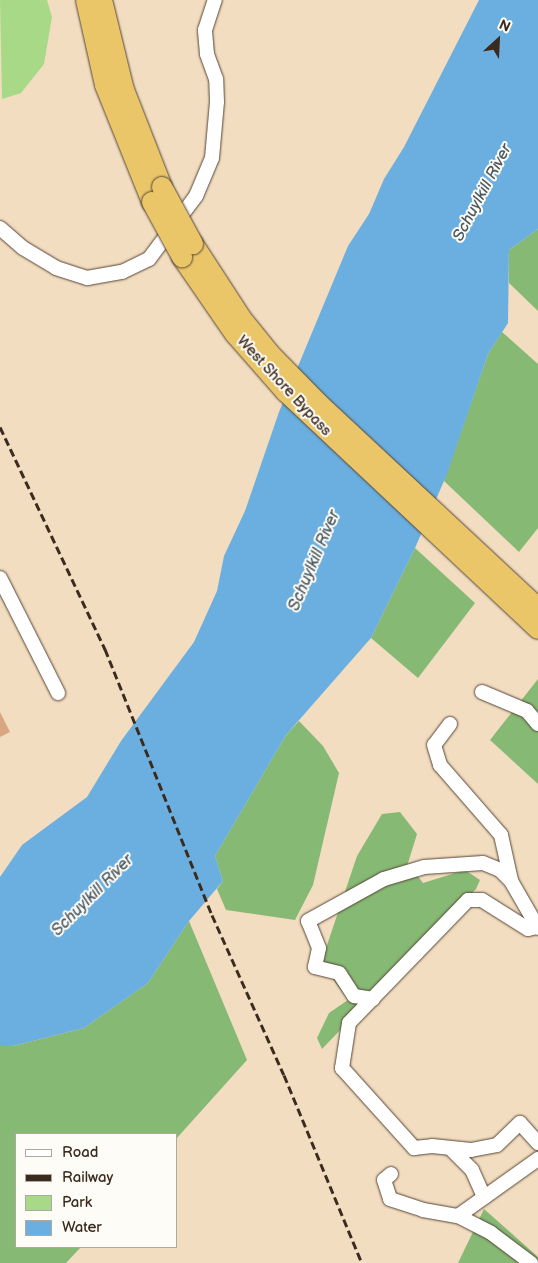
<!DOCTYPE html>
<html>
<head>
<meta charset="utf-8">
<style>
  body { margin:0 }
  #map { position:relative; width:538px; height:1263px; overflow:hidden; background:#f2ddc0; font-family:"Balsamiq Sans",sans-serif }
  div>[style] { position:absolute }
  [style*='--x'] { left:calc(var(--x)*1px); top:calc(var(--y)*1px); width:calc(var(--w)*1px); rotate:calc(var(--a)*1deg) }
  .green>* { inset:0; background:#a8d987 }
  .forest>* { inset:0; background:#86b974 }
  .water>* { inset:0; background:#6aafe0 }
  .building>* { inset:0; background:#d8a781 }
  .roads { filter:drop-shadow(0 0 1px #564536) drop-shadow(0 0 1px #564536) }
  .minor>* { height:14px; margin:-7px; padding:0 7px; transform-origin:7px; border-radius:7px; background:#fff }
  .highway>* { height:20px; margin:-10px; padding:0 10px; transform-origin:10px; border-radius:10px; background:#eac669 }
  .rail>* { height:3px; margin-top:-1.5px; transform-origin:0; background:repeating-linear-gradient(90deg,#3b2a1e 0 8px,transparent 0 12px) }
  .bridges { filter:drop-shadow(0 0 1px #564536) drop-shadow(0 0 1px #564536) }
  .highway-bridge>* { height:20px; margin:-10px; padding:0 10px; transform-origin:10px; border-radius:10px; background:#eac669 }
  span { translate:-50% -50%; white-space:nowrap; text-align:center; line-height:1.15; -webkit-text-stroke:4px #fdfcf7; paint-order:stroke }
  .street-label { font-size:15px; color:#3b2a1e }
  .water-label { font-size:16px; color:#4b5962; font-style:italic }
  .legend { position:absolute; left:15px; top:1133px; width:162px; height:115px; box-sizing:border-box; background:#fdfcf7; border:1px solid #afa8a0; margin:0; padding:6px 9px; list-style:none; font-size:15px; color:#3b2a1e }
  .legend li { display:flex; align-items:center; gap:10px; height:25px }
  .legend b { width:25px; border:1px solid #afa8a0 }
  .north { position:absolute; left:473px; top:15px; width:50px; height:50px; -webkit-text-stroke:4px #fdfcf7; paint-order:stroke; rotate:25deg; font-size:14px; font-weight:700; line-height:20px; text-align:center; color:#3b2a1e }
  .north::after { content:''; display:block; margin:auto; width:18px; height:22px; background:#3b2a1e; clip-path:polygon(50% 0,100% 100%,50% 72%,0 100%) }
</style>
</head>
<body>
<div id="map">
  <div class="green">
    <div style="clip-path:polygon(0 0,47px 0,52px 17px,44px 64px,21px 93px,2px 99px)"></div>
  </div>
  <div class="forest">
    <div style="clip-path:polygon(538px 229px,538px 311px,509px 283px,509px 250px)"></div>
    <div style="clip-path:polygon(502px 332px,538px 364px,538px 528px,519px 552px,444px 481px,488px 354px)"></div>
    <div style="clip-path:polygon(415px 548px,475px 603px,418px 678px,371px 638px)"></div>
    <div style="clip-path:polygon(538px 679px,538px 784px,490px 740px)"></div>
    <div style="clip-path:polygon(299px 721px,323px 746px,339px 773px,313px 885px,295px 920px,226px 910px,217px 889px,223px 881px,215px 856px,286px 735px)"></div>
    <div style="clip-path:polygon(400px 812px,417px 834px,408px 863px,423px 883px,465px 870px,480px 880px,476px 889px,322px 1049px,317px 1038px,329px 1013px,348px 1000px,321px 963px,357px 856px,382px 814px)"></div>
    <div style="clip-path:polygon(189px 921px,247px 1060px,176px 1139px,176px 1134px,16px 1134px,16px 1247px,81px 1247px,66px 1263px,0 1263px,0 1046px,13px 1046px,84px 1028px,148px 983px)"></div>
    <div style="clip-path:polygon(484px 1209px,538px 1257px,538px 1263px,458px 1263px)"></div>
  </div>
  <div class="water">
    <div style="clip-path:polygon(479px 0,538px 0,538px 229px,509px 250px,508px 323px,488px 354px,447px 474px,415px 548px,371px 638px,286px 735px,215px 856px,223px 881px,189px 921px,148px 983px,84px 1028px,13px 1046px,0 1046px,0 877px,22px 845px,87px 797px,121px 741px,194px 642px,217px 591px,224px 556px,245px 511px,279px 412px,348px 246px,369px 214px,384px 179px,404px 147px)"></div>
  </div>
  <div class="building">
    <div style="clip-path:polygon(0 712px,10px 732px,0 737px)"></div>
  </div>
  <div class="roads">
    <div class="minor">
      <div style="--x:0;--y:228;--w:30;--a:41"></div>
      <div style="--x:23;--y:248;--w:39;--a:31"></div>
      <div style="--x:56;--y:268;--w:33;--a:18"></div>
      <div style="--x:87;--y:278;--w:36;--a:-10"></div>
      <div style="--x:122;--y:272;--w:30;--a:-26"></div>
      <div style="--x:149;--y:259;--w:79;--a:-53.3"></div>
      <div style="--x:196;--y:196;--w:41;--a:-67.2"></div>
      <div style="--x:212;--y:158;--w:56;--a:-84.9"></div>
      <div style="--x:217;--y:102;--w:23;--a:-92"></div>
      <div style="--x:216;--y:79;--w:27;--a:-110"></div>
      <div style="--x:207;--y:54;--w:24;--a:-95"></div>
      <div style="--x:205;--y:30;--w:32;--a:-72"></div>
      <div style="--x:0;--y:578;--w:129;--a:63.2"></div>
      <div style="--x:482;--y:692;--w:49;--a:22.9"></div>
      <div style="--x:527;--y:711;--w:17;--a:50"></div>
      <div style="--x:450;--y:724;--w:26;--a:127"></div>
      <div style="--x:434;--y:745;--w:21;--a:73"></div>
      <div style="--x:440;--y:765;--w:93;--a:48.9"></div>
      <div style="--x:501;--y:835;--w:46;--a:77.5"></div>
      <div style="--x:537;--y:927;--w:9;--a:167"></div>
      <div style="--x:528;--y:929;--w:54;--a:-147.8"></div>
      <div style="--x:482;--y:900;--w:14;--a:180"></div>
      <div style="--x:468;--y:900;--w:171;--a:134.1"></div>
      <div style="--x:349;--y:1023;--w:46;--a:98.8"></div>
      <div style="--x:342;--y:1068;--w:108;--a:48"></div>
      <div style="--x:414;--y:1148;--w:18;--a:-6"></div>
      <div style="--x:432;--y:1146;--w:39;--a:6"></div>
      <div style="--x:471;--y:1150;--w:26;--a:-11"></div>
      <div style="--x:497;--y:1145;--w:32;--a:-44"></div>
      <div style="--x:520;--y:1123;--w:27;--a:48"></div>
      <div style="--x:373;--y:999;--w:19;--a:-171"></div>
      <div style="--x:354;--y:996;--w:27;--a:-123"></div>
      <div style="--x:339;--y:973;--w:25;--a:-166"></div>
      <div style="--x:315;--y:967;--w:19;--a:-78"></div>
      <div style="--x:319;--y:948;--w:29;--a:-112"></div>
      <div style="--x:308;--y:921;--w:87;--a:-28.9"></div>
      <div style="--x:384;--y:879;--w:42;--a:-16.7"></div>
      <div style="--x:424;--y:867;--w:59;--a:-3.9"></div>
      <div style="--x:483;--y:863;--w:18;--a:22"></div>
      <div style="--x:500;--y:870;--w:16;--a:45"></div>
      <div style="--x:511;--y:881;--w:54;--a:60.1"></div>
      <div style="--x:452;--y:1150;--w:28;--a:45"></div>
      <div style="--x:472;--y:1170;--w:30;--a:66"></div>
      <div style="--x:391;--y:1174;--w:9;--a:139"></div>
      <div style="--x:384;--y:1180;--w:20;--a:72"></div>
      <div style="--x:390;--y:1199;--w:35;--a:18"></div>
      <div style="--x:423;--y:1210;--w:36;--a:10"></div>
      <div style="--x:458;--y:1216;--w:98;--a:-35.5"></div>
      <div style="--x:458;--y:1216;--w:37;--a:27"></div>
      <div style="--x:491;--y:1233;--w:50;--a:36.9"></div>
    </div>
    <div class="highway">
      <div style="--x:86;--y:0;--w:87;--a:77.4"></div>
      <div style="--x:105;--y:85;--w:126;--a:68.1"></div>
      <div style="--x:102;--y:0;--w:93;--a:76.3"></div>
      <div style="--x:124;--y:90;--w:104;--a:68.6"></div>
      <div style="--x:193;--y:244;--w:88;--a:57"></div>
      <div style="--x:241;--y:318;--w:46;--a:51.1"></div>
      <div style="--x:270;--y:354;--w:69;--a:45.6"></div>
      <div style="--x:318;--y:403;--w:301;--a:43"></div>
      <div style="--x:182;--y:257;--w:93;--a:55.5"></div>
      <div style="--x:235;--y:334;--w:77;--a:48.7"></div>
      <div style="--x:286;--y:392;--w:346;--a:43.2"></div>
    </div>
  </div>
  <div class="rail">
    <div style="--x:0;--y:427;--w:246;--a:64.7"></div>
    <div style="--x:105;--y:649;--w:287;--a:68.1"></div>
    <div style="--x:212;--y:915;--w:175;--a:65.8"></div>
    <div style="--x:284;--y:1075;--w:204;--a:67.5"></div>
  </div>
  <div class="bridges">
    <div class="highway-bridge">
      <div style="--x:162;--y:187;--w:65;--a:61.5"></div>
      <div style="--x:152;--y:202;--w:63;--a:61.4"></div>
    </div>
  </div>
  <div class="street-label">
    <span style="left:284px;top:386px;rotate:47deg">West Shore Bypass</span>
  </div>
  <div class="water-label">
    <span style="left:483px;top:193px;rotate:-62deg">Schuylkill River</span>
    <span style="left:315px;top:561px;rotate:-67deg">Schuylkill River</span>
    <span style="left:93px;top:896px;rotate:-45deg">Schuylkill River</span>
  </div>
  <ul class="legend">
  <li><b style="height:6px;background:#fff"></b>Road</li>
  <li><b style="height:6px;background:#3b2a1e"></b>Railway</li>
  <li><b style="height:14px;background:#a8d987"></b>Park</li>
  <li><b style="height:14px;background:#6aafe0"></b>Water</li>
  </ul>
  <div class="north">N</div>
</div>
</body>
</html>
